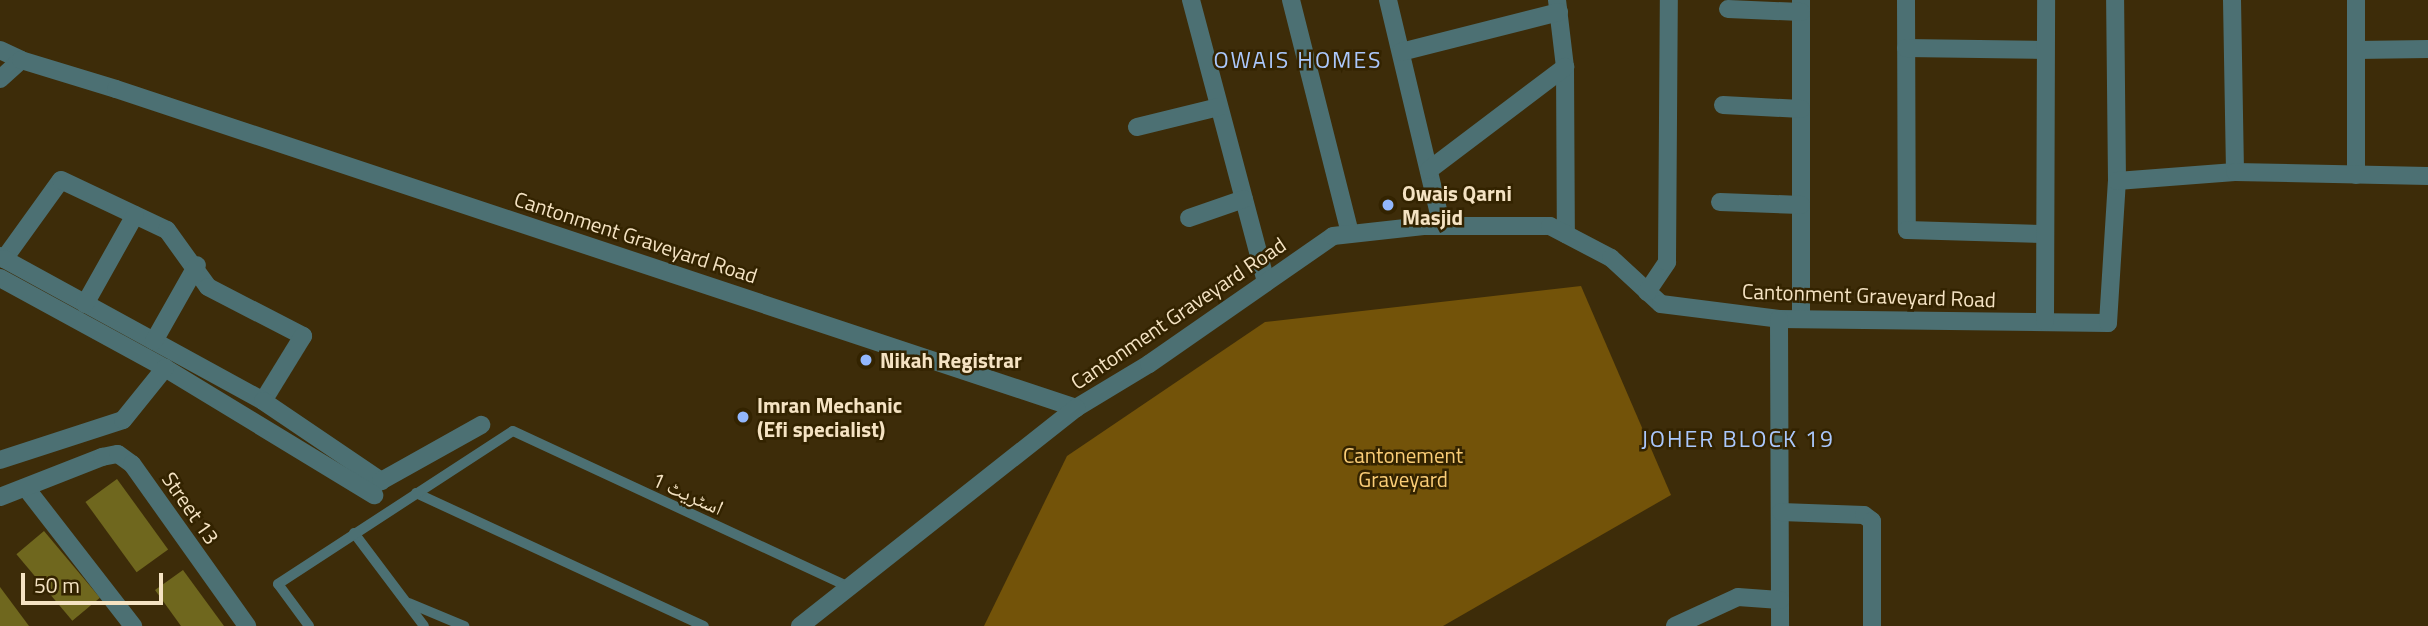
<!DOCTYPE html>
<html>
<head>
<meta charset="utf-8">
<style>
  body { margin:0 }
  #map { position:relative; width:2428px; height:626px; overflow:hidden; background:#3d2c09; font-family:"Titillium Web","Noto Naskh Arabic",sans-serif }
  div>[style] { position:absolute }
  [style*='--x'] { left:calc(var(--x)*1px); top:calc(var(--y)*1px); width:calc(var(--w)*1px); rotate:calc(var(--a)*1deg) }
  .green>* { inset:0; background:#735309 }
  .building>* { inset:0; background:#6f671e; transform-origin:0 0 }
  .service>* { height:10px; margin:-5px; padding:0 5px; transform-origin:5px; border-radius:5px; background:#4c7073 }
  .minor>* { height:18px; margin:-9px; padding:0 9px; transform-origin:9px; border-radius:9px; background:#4c7073 }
  .dots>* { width:19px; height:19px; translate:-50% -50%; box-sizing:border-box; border:4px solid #332300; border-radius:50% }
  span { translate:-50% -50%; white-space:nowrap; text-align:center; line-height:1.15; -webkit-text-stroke:5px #332300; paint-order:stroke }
  .poi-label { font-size:21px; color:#f5e3c3; font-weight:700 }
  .left { translate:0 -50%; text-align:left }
  .street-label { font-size:21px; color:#f5e3c3 }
  .park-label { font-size:21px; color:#fcce77 }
  .neighbourhood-label { font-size:23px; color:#abc8fc; letter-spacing:2px }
  .scale { position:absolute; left:21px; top:573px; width:142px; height:32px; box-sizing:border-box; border:4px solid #f5e3c3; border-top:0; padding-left:9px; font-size:21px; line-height:24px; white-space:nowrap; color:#f5e3c3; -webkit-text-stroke:5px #332300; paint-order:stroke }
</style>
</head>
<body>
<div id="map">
  <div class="green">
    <div style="clip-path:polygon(1581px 286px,1671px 495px,1443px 626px,984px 626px,1067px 456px,1265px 322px)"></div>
  </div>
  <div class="building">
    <div style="left:117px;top:479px;width:87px;height:39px;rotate:54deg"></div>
    <div style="left:44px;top:531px;width:87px;height:36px;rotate:50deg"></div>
    <div style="clip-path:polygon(183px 570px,224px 626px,181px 626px,155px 590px)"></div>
    <div style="clip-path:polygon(0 587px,29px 626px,0 626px)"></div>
  </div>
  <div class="service">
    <div style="--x:416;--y:493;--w:317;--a:24.8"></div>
    <div style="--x:354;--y:533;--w:116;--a:53"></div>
    <div style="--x:409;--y:603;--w:60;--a:22.7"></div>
    <div style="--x:309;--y:626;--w:52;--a:-126.4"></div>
    <div style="--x:278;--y:584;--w:280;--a:-33.1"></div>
    <div style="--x:513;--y:431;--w:370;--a:24.9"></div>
  </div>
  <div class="minor">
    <div style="--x:1191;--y:0;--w:292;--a:75.1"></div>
    <div style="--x:1291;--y:0;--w:241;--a:75.8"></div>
    <div style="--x:1388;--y:0;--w:232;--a:76.6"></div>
    <div style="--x:1557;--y:0;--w:67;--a:83.2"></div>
    <div style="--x:1565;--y:67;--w:167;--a:89.7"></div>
    <div style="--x:1801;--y:0;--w:319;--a:90"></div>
    <div style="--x:1906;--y:0;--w:230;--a:89.8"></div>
    <div style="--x:1907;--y:230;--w:138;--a:1.7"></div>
    <div style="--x:2232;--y:0;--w:172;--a:89"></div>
    <div style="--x:1728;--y:9;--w:73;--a:2.4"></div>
    <div style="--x:1906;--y:48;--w:139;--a:0.8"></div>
    <div style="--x:0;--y:50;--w:23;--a:25"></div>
    <div style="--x:2356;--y:50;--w:72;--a:-0.8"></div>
    <div style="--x:1401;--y:52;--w:163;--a:-14.2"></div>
    <div style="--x:0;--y:79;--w:28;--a:-42"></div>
    <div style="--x:21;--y:60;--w:99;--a:17"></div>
    <div style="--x:116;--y:89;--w:1012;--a:18.38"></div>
    <div style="--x:1076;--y:408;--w:85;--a:-31.1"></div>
    <div style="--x:1149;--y:364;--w:224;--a:-34.8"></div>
    <div style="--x:1333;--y:236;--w:91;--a:-6.3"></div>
    <div style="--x:1423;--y:226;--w:127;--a:0"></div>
    <div style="--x:1550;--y:226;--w:69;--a:27.7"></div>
    <div style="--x:1611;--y:258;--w:68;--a:42.6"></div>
    <div style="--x:1661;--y:304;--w:119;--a:7.2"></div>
    <div style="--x:1779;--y:319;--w:329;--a:0.7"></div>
    <div style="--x:2108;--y:323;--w:142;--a:-86.4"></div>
    <div style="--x:2117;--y:181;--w:181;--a:-90.6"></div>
    <div style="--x:1723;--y:105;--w:78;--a:2.9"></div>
    <div style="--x:1137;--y:127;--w:84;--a:-13.7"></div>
    <div style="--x:1429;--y:170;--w:171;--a:-37.1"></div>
    <div style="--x:2356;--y:175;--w:175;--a:-90"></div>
    <div style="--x:2117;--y:181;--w:118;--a:-4.4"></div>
    <div style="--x:2235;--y:172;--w:193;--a:1.2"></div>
    <div style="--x:1720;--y:202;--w:81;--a:2.1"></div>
    <div style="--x:1189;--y:218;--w:58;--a:-19.1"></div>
    <div style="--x:0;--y:256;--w:5;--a:37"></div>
    <div style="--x:4;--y:259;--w:97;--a:-54.2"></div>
    <div style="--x:61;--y:180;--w:117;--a:25.3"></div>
    <div style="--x:167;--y:230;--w:70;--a:54.3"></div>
    <div style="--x:208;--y:287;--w:107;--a:27.3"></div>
    <div style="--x:303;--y:336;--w:76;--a:121.6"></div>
    <div style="--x:4;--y:259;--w:295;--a:28.7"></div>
    <div style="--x:263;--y:401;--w:143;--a:34.1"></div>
    <div style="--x:381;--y:481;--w:115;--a:-29.2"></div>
    <div style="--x:0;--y:278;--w:188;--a:28.6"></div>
    <div style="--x:165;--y:368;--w:245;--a:31.3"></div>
    <div style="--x:1647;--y:292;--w:36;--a:-56"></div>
    <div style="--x:1667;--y:262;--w:262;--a:-89.6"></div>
    <div style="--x:85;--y:304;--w:102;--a:-60.7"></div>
    <div style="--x:1779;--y:319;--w:307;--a:89.8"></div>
    <div style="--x:2045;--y:322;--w:322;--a:-89.8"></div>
    <div style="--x:154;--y:341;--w:87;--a:-60.5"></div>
    <div style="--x:0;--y:460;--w:129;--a:-18"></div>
    <div style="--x:123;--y:420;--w:67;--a:-51.1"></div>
    <div style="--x:26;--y:488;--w:175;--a:52.2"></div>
    <div style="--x:0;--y:497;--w:110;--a:-21.4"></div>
    <div style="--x:102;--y:457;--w:16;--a:-11"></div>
    <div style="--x:118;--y:454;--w:17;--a:36"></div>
    <div style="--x:132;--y:464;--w:199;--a:54.6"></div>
    <div style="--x:1781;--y:512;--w:83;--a:2.1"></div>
    <div style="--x:1864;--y:515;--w:10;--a:37"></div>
    <div style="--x:1872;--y:521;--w:105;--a:90"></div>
    <div style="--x:800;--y:626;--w:352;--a:-38.3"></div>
    <div style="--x:1675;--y:626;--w:69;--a:-24.7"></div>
    <div style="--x:1738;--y:597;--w:42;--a:4.1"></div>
  </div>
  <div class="dots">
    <div style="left:1388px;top:205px;background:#92b7fd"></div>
    <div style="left:866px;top:360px;background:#92b7fd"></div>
    <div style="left:743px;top:417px;background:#92b7fd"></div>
  </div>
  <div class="poi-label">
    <span class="left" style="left:1402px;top:205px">Owais Qarni<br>Masjid</span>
    <span class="left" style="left:880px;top:360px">Nikah Registrar</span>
    <span class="left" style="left:757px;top:417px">Imran Mechanic<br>(Efi specialist)</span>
  </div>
  <div class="street-label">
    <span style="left:636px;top:237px;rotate:18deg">Cantonment Graveyard Road</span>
    <span style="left:1869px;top:295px;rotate:2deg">Cantonment Graveyard Road</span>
    <span style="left:1178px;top:313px;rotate:-34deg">Cantonment Graveyard Road</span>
    <span style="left:688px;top:493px;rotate:24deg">اسٹریٹ 1</span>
    <span style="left:191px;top:508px;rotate:55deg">Street 13</span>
  </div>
  <div class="park-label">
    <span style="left:1403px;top:467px">Cantonement<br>Graveyard</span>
  </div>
  <div class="neighbourhood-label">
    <span style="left:1298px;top:60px">OWAIS HOMES</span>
    <span style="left:1738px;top:439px">JOHER BLOCK 19</span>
  </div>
  <div class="scale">50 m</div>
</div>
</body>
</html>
